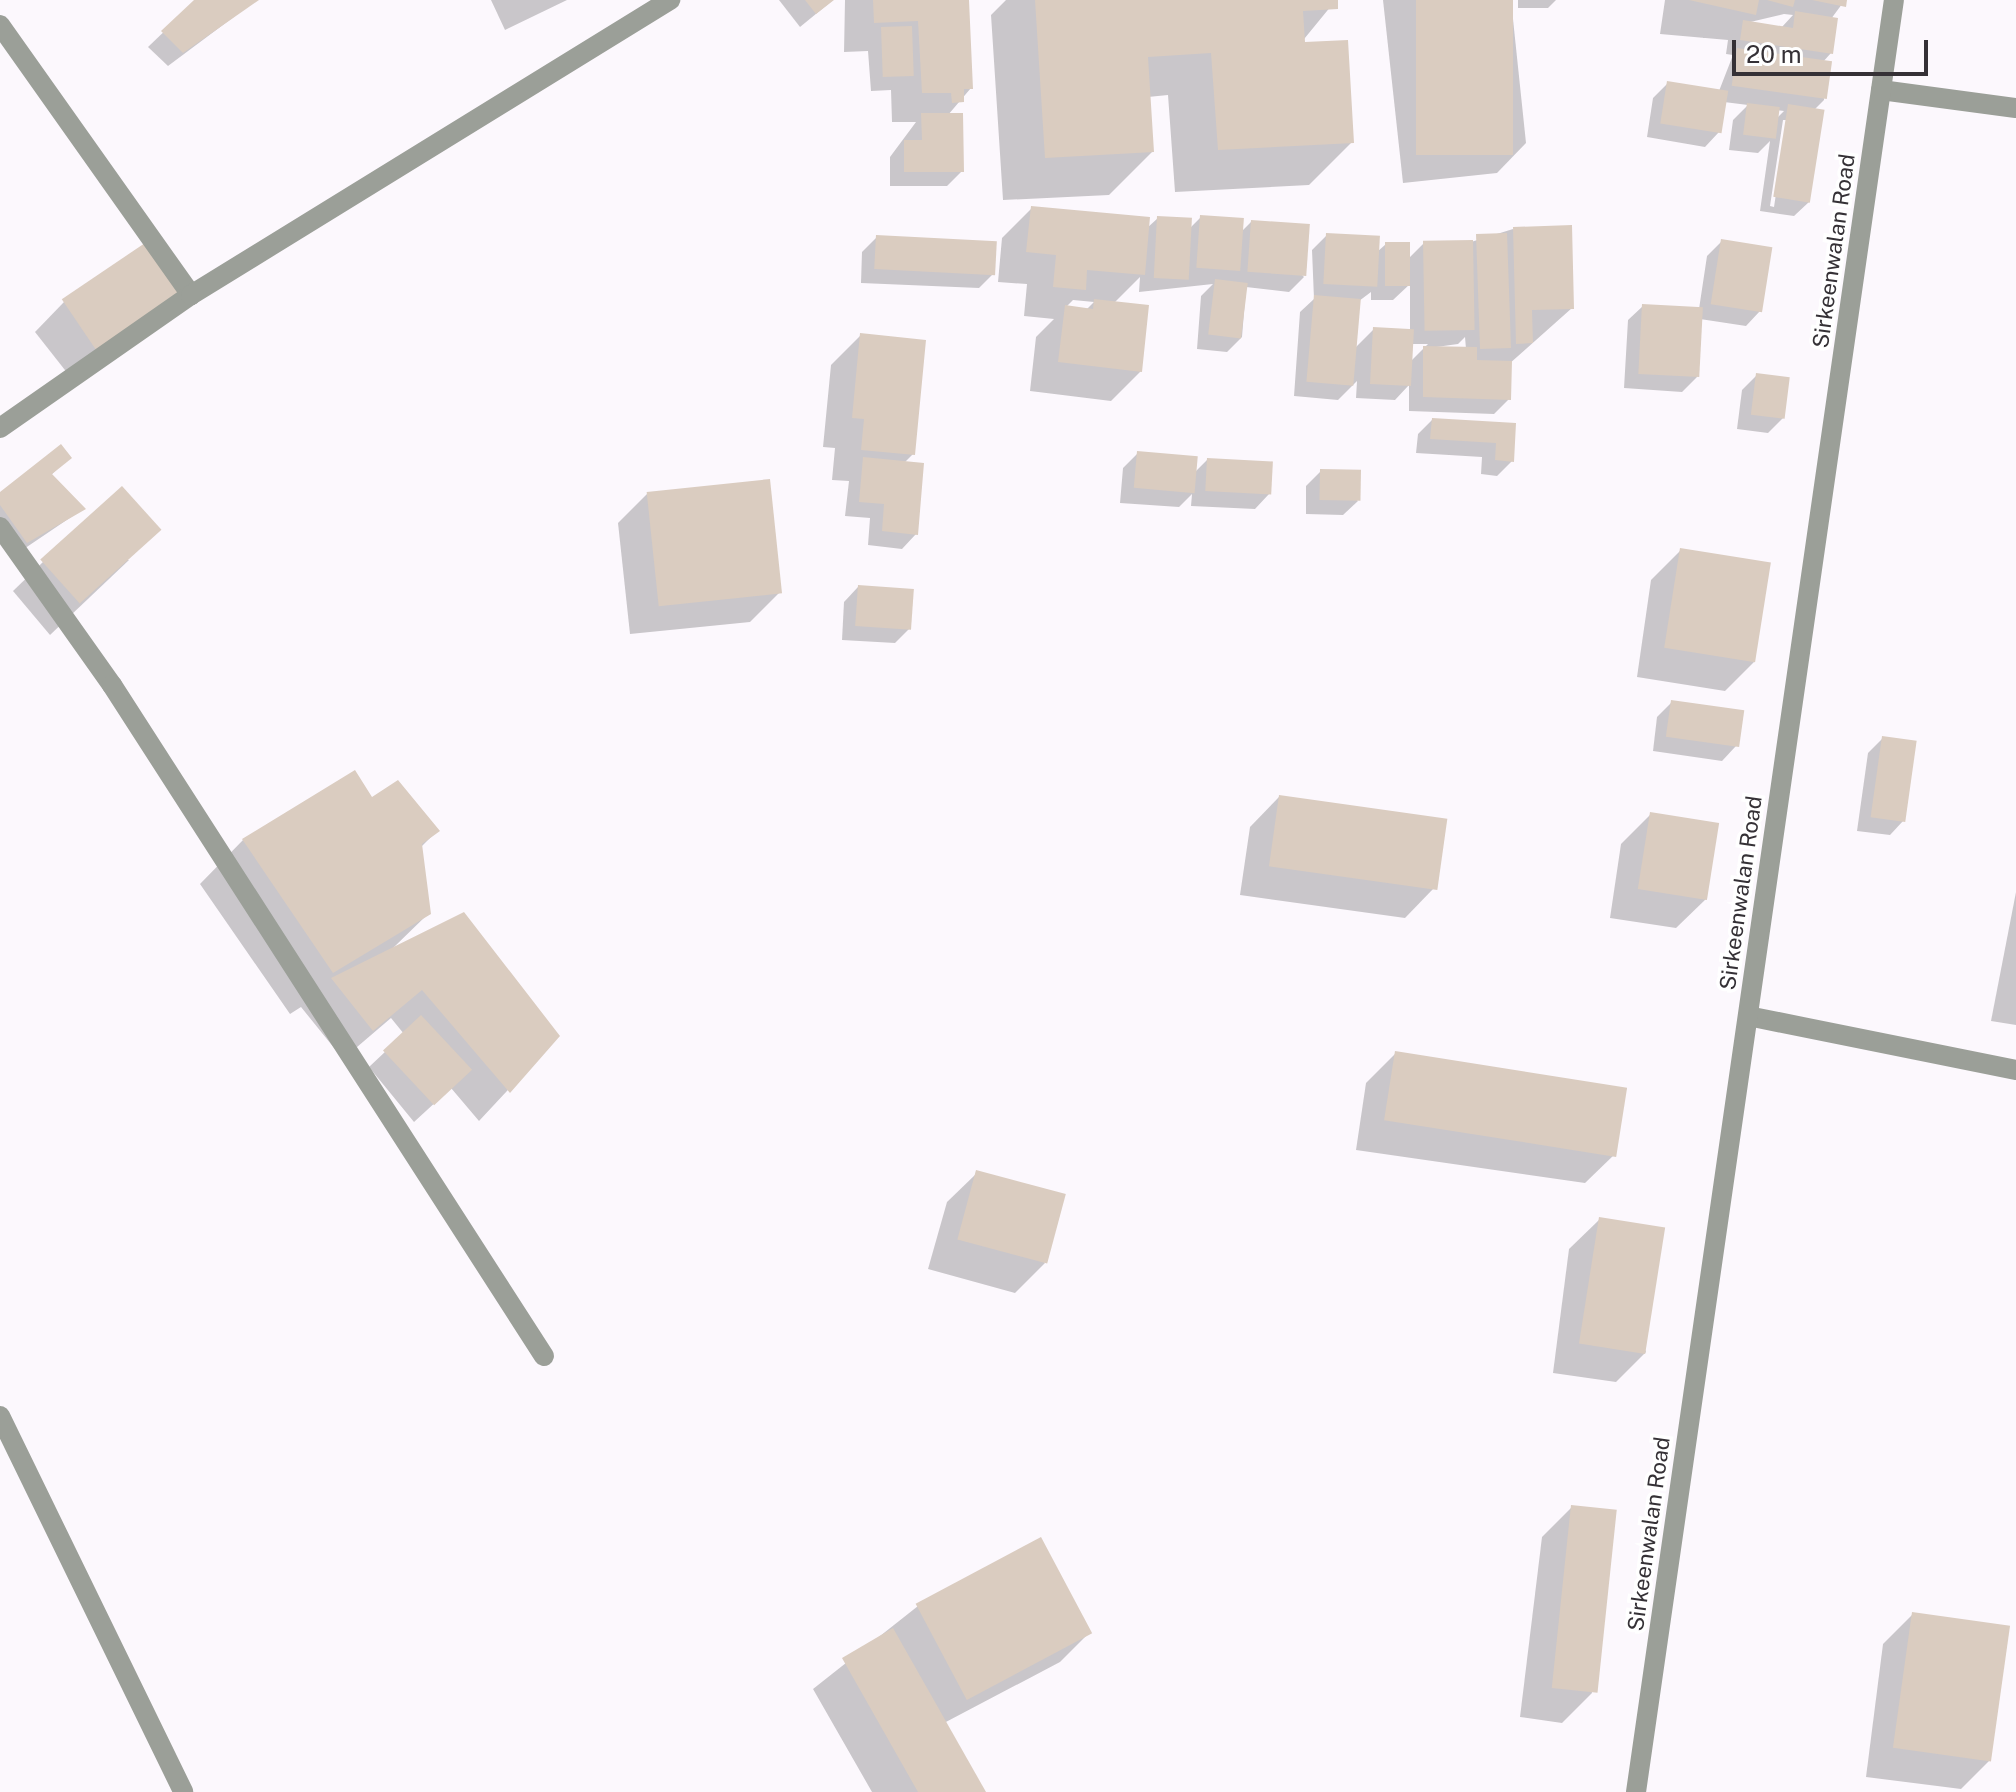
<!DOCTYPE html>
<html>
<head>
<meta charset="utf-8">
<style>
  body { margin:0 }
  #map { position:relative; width:2016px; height:1792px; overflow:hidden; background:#fcf8fd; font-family:"Public Sans",sans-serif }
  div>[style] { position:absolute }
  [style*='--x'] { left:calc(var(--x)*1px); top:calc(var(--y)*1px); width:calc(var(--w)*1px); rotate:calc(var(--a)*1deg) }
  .shadow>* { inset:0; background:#0003 }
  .building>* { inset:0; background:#daccc0; transform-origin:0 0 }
  .minor>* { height:20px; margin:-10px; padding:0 10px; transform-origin:10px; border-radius:10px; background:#9b9f98 }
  span { translate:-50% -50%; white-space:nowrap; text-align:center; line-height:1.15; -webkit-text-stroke:7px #fff; paint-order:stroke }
  .street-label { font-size:22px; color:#353136 }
  .scale { position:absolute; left:1732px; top:40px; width:196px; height:36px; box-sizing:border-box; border:4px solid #353136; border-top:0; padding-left:10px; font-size:24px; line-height:28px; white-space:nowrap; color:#353136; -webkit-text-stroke:6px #fff; paint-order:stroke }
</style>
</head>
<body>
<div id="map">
  <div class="shadow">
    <div style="clip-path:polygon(197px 0,255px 1px,168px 66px,148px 47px)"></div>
    <div style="clip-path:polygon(491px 0,567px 0,505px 30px)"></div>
    <div style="clip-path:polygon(779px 0,833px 0,800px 27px)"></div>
    <div style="clip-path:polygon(845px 0,967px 0,971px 88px,948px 115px,962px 171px,947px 186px,890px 186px,890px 157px,916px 122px,892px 122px,891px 90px,871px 91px,868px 51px,844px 52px)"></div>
    <div style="clip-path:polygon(1006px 0,1336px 0,1300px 44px,1352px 142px,1309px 185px,1175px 192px,1168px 95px,1148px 97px,1152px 152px,1109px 195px,1003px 200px,991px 15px)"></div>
    <div style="clip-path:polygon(1383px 0,1511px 0,1526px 143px,1497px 173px,1403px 183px)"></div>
    <div style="clip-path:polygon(1518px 0,1556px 0,1548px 8px,1518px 8px)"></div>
    <div style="clip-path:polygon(evenodd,1665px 0,1845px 0,1831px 19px,1831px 53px,1822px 63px,1824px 100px,1814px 110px,1809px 202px,1794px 216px,1760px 211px,1770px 141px,1758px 153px,1729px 150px,1733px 120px,1748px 105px,1724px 102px,1719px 132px,1705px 147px,1647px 137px,1653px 98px,1668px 83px,1719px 91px,1733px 55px,1726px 54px,1728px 40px,1660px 34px,1665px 0,1784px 14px,1793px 15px,1781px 28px,1746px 23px,1784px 14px,1665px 0,1777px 110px,1784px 111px,1776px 119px,1777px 110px,1665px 0,1783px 120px,1787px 120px,1774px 207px,1770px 206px,1783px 120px)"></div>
    <div style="clip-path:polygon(evenodd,1032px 208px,1147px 228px,1158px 218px,1189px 229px,1201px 217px,1241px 232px,1251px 222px,1304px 277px,1289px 292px,1246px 287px,1242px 337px,1227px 352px,1197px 349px,1201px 296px,1213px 284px,1139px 292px,1140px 277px,1114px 303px,1141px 371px,1111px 401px,1030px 391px,1036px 337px,1054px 319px,1024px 316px,1027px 284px,998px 282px,1002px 238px,1032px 208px,1073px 300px,1094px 302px,1086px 310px,1066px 307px,1073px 300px)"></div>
    <div style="clip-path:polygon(evenodd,1513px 229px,1572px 308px,1509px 364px,1509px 399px,1494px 414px,1409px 411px,1409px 385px,1395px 400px,1356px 398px,1357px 381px,1338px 400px,1294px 396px,1300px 312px,1314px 299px,1312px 250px,1327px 235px,1377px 252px,1386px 244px,1408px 259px,1424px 243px,1471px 242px,1513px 229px,1410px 284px,1410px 331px,1374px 329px,1356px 347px,1359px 301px,1371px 292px,1371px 300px,1393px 300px,1410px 284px,1513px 229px,1465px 337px,1466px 349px,1429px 348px,1458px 344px,1465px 337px,1513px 229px,1411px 344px,1428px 344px,1411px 361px,1411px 344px)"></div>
    <div style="clip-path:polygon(877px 237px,994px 273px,979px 288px,861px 283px,862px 252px)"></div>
    <div style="clip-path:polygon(1722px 241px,1760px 311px,1746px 326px,1700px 319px,1697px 377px,1682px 392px,1624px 388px,1628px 320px,1643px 306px,1699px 309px,1707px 256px)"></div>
    <div style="clip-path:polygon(182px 295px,72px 379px,35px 332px,64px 302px)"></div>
    <div style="clip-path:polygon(861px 335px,913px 454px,904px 463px,916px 534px,902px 549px,868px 545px,870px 518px,845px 516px,849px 481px,832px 480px,835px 448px,823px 447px,831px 365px)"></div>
    <div style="clip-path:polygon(1757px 375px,1783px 418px,1768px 433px,1737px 429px,1742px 390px)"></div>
    <div style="clip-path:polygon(1432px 420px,1514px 425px,1512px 461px,1497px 476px,1481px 474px,1482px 457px,1416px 453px,1418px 434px)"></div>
    <div style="clip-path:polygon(1138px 453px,1195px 472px,1207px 460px,1269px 494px,1255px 509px,1191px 506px,1192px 494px,1179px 507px,1120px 503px,1123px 468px)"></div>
    <div style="clip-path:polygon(69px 458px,51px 475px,83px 509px,12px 557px,0 540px,0 495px)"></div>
    <div style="clip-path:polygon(1321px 471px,1358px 501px,1343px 515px,1306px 514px,1306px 486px)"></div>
    <div style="clip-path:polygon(648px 493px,780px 592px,750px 622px,630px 634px,618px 523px)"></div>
    <div style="clip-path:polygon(1681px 550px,1755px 661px,1725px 691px,1637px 677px,1651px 580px)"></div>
    <div style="clip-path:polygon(129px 560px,50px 635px,13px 591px,43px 562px)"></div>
    <div style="clip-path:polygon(858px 587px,910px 628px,895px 643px,842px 640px,844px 602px)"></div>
    <div style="clip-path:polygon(1672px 702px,1736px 746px,1722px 761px,1653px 751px,1657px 717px)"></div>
    <div style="clip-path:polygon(1883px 738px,1904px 820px,1890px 835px,1857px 831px,1868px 753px)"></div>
    <div style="clip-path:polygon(1279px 797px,1434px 888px,1405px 918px,1240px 895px,1250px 827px)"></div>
    <div style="clip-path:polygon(372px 799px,437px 831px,420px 848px,429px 913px,392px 949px,558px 1036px,479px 1121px,451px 1088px,414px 1122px,369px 1067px,404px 1034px,391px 1018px,343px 1059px,301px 1007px,290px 1014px,200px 884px,243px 840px)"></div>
    <div style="clip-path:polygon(1651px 814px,1706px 899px,1676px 928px,1610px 918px,1621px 844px)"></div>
    <div style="clip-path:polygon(2016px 892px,2016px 1025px,1991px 1021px)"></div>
    <div style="clip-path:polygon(1396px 1053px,1615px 1154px,1585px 1183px,1356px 1150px,1366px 1083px)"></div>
    <div style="clip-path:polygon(977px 1173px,1045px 1263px,1015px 1293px,928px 1269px,947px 1202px)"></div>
    <div style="clip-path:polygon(1599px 1220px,1646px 1352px,1616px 1382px,1553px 1373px,1569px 1249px)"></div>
    <div style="clip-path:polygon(1572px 1507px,1592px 1693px,1562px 1723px,1520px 1717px,1542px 1537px)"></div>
    <div style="clip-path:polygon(918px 1606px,1090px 1632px,1060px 1662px,944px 1723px,984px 1792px,872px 1792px,813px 1689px)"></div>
    <div style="clip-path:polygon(1912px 1615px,1991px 1759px,1961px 1789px,1866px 1777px,1883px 1644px)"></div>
  </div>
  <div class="building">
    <div style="clip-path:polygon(194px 0,259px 0,183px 53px,161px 31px)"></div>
    <div style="clip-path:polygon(805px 0,834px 0,816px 14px)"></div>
    <div style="clip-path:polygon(873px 0,969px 0,973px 89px,964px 89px,964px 102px,952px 103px,951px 93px,922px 93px,918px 21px,874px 23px)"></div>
    <div style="clip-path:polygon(1035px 0,1338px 0,1338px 9px,1303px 11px,1305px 42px,1348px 40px,1354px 143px,1218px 150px,1211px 53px,1148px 57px,1154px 152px,1045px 158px)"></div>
    <div style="left:1416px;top:0;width:97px;height:155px"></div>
    <div style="clip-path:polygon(1689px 0,1759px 0,1756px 15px)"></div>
    <div style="clip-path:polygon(1767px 0,1795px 0,1793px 7px)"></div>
    <div style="clip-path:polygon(1812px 0,1847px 0,1846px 7px)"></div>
    <div style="clip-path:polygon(1795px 11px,1838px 18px,1833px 54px,1740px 40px,1743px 20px,1793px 28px)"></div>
    <div style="left:912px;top:26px;width:50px;height:31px;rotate:88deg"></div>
    <div style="left:1737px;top:48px;width:96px;height:38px;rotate:8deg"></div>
    <div style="left:1667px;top:81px;width:62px;height:43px;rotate:9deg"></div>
    <div style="left:1747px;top:103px;width:33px;height:32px;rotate:7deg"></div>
    <div style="left:1788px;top:104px;width:37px;height:94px;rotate:9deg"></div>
    <div style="clip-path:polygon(921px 113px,963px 113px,964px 172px,904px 172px,904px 140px,922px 140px)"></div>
    <div style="clip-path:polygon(1031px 206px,1150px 217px,1145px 275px,1087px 270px,1086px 290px,1053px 287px,1056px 255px,1026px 252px)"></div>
    <div style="left:1200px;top:215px;width:44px;height:53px;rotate:4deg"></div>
    <div style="left:1157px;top:216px;width:35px;height:62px;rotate:3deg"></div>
    <div style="left:1251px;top:220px;width:59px;height:52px;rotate:4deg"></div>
    <div style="clip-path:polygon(1572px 225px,1574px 309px,1532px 310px,1533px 343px,1516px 344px,1513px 227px)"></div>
    <div style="left:1326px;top:233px;width:54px;height:51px;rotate:3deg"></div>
    <div style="left:1507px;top:233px;width:115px;height:31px;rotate:88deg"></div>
    <div style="left:876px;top:235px;width:121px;height:34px;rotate:3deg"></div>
    <div style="left:1721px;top:239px;width:52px;height:66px;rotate:9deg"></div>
    <div style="left:1473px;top:240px;width:90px;height:50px;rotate:89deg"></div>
    <div style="left:148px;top:241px;width:65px;height:104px;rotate:56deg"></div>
    <div style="left:1385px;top:242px;width:25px;height:44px"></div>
    <div style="left:1215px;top:279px;width:33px;height:56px;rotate:7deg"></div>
    <div style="left:1314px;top:295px;width:47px;height:87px;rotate:5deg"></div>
    <div style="clip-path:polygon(1094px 299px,1149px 305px,1142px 372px,1058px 362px,1065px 305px,1093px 309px)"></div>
    <div style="left:1642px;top:304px;width:61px;height:70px;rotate:3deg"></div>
    <div style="left:1373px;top:327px;width:41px;height:57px;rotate:3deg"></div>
    <div style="clip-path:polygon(860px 333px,926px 340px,915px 455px,861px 450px,864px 419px,852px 418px)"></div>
    <div style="clip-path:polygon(1423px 346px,1477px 347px,1477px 360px,1512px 361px,1511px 400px,1423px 397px)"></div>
    <div style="left:1756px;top:373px;width:34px;height:42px;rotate:7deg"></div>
    <div style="clip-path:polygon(1432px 418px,1516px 423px,1514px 462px,1495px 460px,1496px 443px,1430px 439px)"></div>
    <div style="clip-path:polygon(61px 444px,72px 458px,52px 474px,86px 509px,27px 543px,0 505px,0 492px)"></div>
    <div style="left:1137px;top:451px;width:61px;height:37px;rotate:5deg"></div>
    <div style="clip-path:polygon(863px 457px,924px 463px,918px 535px,882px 531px,884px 504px,859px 502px)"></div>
    <div style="left:1207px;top:458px;width:66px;height:33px;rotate:3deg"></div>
    <div style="left:1320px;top:469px;width:41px;height:31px;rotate:1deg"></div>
    <div style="left:770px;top:479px;width:115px;height:124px;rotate:84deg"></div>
    <div style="left:122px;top:486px;width:59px;height:110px;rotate:48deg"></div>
    <div style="left:1680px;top:548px;width:92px;height:101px;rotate:9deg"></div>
    <div style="left:858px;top:585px;width:56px;height:41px;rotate:4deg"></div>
    <div style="left:1671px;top:700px;width:74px;height:37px;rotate:8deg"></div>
    <div style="left:1882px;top:736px;width:35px;height:82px;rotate:8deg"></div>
    <div style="clip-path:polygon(355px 770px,372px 797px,398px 780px,440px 831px,422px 844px,431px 914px,333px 973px,242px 839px)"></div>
    <div style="left:1279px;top:795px;width:170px;height:72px;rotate:8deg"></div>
    <div style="left:1650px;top:812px;width:70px;height:78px;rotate:9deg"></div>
    <div style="clip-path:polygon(464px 912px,560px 1036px,510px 1093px,422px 990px,373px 1031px,331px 978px)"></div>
    <div style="left:421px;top:1015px;width:75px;height:52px;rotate:47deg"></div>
    <div style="left:1395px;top:1051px;width:235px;height:70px;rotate:9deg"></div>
    <div style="left:976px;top:1170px;width:93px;height:72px;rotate:15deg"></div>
    <div style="left:1599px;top:1217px;width:67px;height:128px;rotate:9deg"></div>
    <div style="left:1571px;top:1505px;width:46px;height:184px;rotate:6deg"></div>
    <div style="left:1041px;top:1537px;width:109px;height:142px;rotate:62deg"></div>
    <div style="left:1912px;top:1612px;width:99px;height:137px;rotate:8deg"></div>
    <div style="clip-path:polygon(893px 1628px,986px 1792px,918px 1792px,842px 1658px)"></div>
  </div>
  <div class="minor">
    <div style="--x:0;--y:25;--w:331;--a:54.7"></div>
    <div style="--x:1881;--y:90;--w:136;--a:7.6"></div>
    <div style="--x:0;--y:428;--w:233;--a:-34.9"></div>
    <div style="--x:191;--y:295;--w:563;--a:-31.63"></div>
    <div style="--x:0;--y:527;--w:194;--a:54.7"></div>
    <div style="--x:112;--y:685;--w:798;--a:57.23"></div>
    <div style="--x:1748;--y:1016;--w:273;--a:11.4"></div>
    <div style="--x:0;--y:1416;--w:418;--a:64"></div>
    <div style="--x:1636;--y:1792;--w:1810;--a:-81.81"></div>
  </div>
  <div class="street-label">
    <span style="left:1834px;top:251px;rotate:-82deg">Sirkeenwalan Road</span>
    <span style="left:1741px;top:893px;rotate:-82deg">Sirkeenwalan Road</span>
    <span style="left:1649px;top:1534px;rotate:-82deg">Sirkeenwalan Road</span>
  </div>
  <div class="scale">20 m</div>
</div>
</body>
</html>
